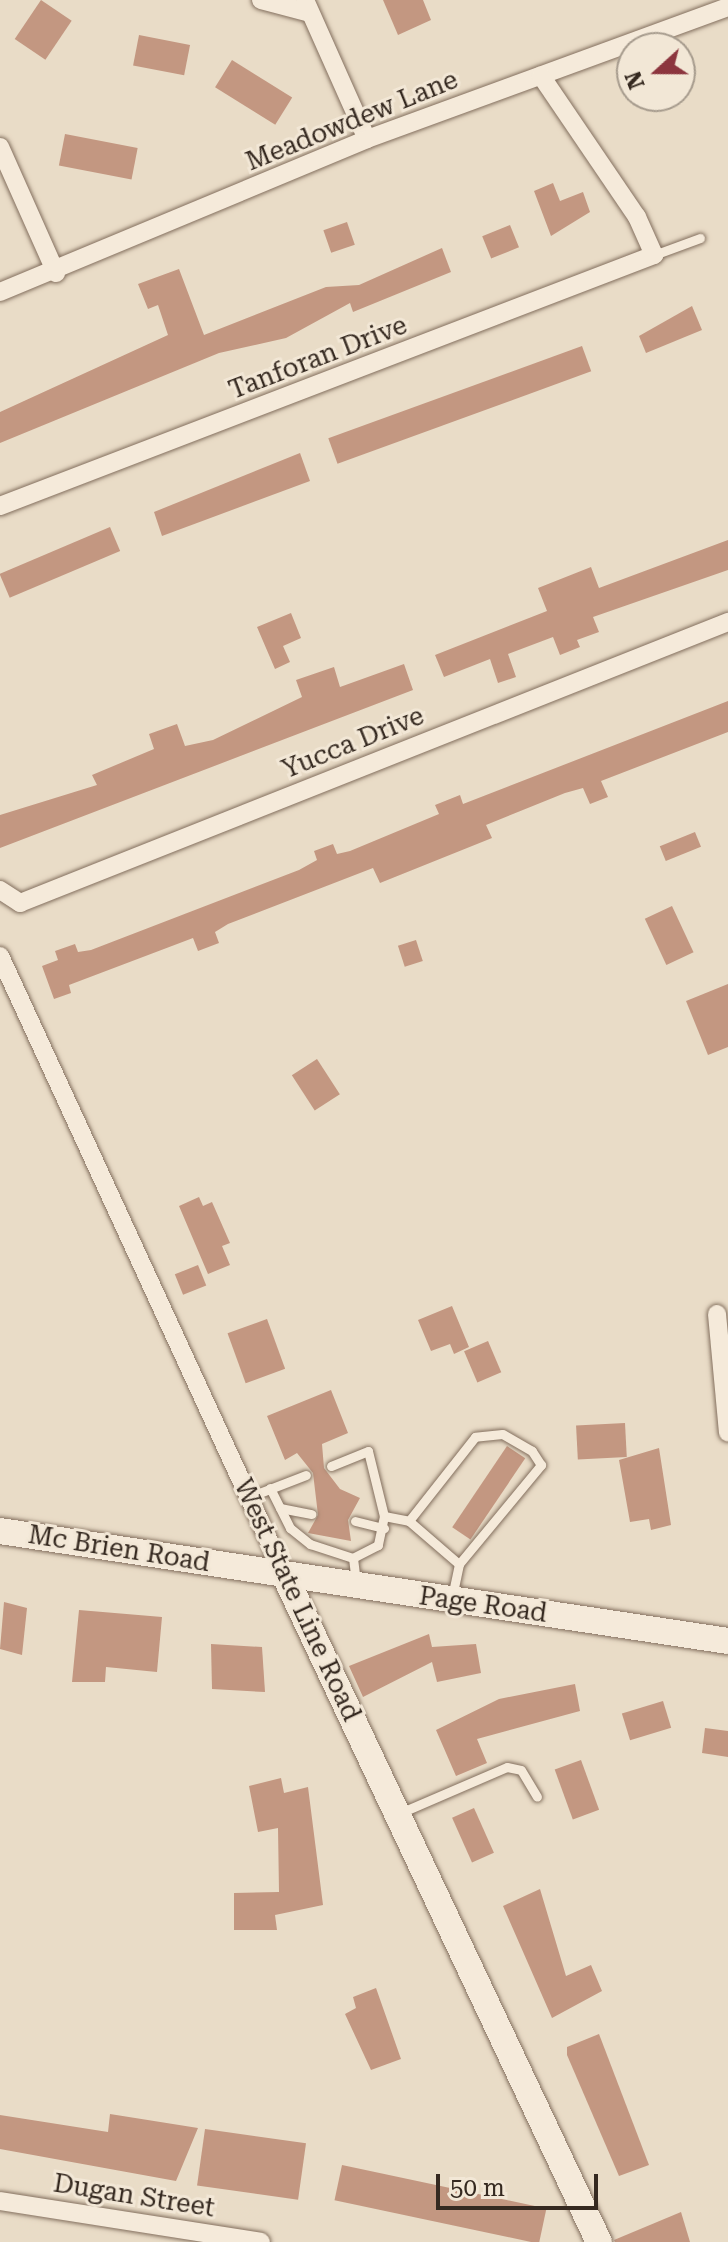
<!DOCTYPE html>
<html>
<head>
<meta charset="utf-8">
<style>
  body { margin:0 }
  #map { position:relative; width:728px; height:2242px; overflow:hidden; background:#e9dcc7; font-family:"Roboto Serif",serif }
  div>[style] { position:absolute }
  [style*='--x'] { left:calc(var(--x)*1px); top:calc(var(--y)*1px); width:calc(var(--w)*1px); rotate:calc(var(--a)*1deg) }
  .building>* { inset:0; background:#c39781; transform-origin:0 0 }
  .roads { filter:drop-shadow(0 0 2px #836f5e) drop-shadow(0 0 2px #836f5e) }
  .lane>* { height:9px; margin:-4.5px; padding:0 4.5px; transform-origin:4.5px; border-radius:4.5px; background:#f5eada }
  .street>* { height:18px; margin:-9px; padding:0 9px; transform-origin:9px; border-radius:9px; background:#f5eada }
  .secondary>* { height:26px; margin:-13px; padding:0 13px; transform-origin:13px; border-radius:13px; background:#f5eada }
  span { translate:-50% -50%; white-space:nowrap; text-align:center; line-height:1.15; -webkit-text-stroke:6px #f2e7d6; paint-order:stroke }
  .street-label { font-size:26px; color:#352920 }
  .north { position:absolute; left:616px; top:32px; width:80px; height:80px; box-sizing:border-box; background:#f2e7d6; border:2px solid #a69b8d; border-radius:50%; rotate:249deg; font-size:22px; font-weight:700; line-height:32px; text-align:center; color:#352920 }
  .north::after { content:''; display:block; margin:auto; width:28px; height:36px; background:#8c353e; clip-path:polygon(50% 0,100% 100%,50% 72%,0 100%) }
  .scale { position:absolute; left:436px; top:2174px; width:162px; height:36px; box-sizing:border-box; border:4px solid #352920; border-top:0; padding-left:10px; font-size:24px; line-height:28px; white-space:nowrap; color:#352920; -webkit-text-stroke:6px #f2e7d6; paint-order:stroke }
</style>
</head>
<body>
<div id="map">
  <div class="building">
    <div style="left:41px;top:0;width:37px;height:47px;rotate:34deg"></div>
    <div style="clip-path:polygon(383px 0,423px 0,431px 20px,398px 35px)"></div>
    <div style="left:139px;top:35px;width:52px;height:31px;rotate:11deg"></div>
    <div style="left:232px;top:60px;width:71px;height:32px;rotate:32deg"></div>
    <div style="left:65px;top:134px;width:74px;height:32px;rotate:11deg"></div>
    <div style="clip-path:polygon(553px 183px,560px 201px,583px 192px,590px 212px,551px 236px,534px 191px)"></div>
    <div style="left:347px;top:222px;width:24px;height:25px;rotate:71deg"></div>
    <div style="left:510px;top:225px;width:24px;height:30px;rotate:68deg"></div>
    <div style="clip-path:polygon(442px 248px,451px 272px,353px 312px,350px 303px,286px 338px,219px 353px,0 443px,0 412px,168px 335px,158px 305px,148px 309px,138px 284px,179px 269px,204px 335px,326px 287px,359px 285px)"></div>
    <div style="clip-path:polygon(692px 306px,702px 330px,646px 353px,639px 336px)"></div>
    <div style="left:582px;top:346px;width:27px;height:270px;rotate:70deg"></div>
    <div style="clip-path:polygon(300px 453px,310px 481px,162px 536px,154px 512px)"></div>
    <div style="left:110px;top:527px;width:26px;height:120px;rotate:67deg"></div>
    <div style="clip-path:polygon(728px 540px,728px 570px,593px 617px,599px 632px,577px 640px,580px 647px,560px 655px,553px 637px,508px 654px,516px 677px,498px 683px,490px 659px,444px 677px,435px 655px,547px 611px,538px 588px,591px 567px,599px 588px)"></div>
    <div style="clip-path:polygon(291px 613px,301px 638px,283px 646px,290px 662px,275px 669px,257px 627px)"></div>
    <div style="clip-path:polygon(404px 664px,413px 690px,0 848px,0 815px,97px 785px,92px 775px,154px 749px,149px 734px,177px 724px,185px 746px,213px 740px,302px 697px,296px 680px,334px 667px,340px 687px)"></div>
    <div style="clip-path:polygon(728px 701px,728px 732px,601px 781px,608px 797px,590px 804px,583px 788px,565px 793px,486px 825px,492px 838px,380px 883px,373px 868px,228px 924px,215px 932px,219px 943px,198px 951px,193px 938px,69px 985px,71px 993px,54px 999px,42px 966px,58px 960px,55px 951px,75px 944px,78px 952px,91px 950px,299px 870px,317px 860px,314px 851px,333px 844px,337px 854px,350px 851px,439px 814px,435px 805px,460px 795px,463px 804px)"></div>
    <div style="left:695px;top:832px;width:16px;height:38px;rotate:68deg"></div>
    <div style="left:672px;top:906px;width:51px;height:30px;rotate:65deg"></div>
    <div style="left:416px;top:940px;width:22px;height:19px;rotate:72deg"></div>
    <div style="clip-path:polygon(728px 984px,728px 1047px,708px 1055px,686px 1001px)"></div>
    <div style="left:317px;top:1059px;width:42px;height:30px;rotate:57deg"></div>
    <div style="clip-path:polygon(199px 1197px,203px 1206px,212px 1202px,230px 1243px,222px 1246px,230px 1265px,208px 1274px,179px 1206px)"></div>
    <div style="left:198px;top:1265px;width:22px;height:25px;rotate:68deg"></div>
    <div style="clip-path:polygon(452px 1306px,469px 1347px,454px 1354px,450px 1344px,431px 1351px,418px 1320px)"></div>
    <div style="left:267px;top:1319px;width:53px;height:42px;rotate:70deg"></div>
    <div style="left:488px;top:1341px;width:34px;height:26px;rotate:67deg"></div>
    <div style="clip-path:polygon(331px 1390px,348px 1433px,322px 1444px,324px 1468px,340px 1489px,360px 1498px,348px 1520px,351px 1541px,308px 1533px,318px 1515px,313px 1473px,297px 1453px,285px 1460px,267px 1416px)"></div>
    <div style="left:625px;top:1423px;width:34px;height:49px;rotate:87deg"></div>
    <div style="left:507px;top:1446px;width:22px;height:98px;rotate:34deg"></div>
    <div style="clip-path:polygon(659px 1448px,671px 1525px,651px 1530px,649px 1519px,630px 1522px,619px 1460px)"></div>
    <div style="clip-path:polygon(4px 1602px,27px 1608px,22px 1655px,0 1649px)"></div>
    <div style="clip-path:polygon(79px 1610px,162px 1617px,157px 1672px,106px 1667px,105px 1682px,72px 1682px)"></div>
    <div style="clip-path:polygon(429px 1634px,432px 1647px,476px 1644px,481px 1673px,437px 1682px,432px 1662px,363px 1697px,349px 1666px)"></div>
    <div style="clip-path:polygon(211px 1644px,262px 1647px,265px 1692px,212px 1689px)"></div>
    <div style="clip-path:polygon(575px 1684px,580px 1711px,477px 1739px,487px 1763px,456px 1776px,436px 1730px,499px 1699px)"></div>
    <div style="left:663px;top:1701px;width:28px;height:43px;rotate:73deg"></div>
    <div style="clip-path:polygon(705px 1728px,728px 1731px,728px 1757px,702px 1753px)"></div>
    <div style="left:581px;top:1760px;width:53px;height:28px;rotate:70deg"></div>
    <div style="clip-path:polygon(281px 1778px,284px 1793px,308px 1787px,323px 1905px,275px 1915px,277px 1930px,234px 1930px,234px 1893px,279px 1892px,278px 1828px,258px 1832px,249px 1786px)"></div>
    <div style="left:474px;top:1808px;width:49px;height:24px;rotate:66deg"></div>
    <div style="clip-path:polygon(540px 1889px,566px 1976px,591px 1965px,602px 1991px,552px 2018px,503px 1906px)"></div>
    <div style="clip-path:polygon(376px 1988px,401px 2059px,371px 2070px,345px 2014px,356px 2008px,353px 1997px)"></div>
    <div style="clip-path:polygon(599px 2034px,649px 2165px,619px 2176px,567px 2055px,567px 2047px)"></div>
    <div style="clip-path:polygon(110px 2114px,198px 2128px,176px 2181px,0 2149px,0 2115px,108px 2132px)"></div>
    <div style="left:205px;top:2129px;width:102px;height:57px;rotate:8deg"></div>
    <div style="left:342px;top:2165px;width:209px;height:36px;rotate:12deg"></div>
    <div style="clip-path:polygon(681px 2212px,690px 2242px,615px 2242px,614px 2240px)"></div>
  </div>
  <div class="roads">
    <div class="lane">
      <div style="--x:654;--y:255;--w:49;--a:-20.3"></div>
      <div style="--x:331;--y:1466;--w:40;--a:-22"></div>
      <div style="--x:368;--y:1451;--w:67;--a:76.2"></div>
      <div style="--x:384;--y:1516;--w:30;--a:102"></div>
      <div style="--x:378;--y:1545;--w:28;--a:153"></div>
      <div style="--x:353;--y:1558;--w:25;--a:83"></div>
      <div style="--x:270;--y:1488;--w:45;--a:63.4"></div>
      <div style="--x:290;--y:1528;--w:26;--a:39"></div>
      <div style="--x:310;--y:1544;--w:45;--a:18"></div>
      <div style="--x:249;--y:1497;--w:61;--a:-21.1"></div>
      <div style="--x:280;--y:1508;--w:32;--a:11"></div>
      <div style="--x:384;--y:1516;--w:25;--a:11"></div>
      <div style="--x:355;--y:1521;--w:30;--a:14"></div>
      <div style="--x:452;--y:1597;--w:34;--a:-78"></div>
      <div style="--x:459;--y:1564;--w:129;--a:-50.4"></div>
      <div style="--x:541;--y:1465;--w:17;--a:-123"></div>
      <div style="--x:532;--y:1451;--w:34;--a:-150"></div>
      <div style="--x:502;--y:1434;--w:27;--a:174"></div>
      <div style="--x:475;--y:1437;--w:107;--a:128.2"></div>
      <div style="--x:409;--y:1521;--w:66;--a:40.7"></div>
      <div style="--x:400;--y:1813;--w:116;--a:-23.3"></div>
      <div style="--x:507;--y:1767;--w:14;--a:12"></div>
      <div style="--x:521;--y:1770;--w:31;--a:59"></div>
    </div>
    <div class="street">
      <div style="--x:261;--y:0;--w:51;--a:14.9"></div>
      <div style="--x:305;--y:0;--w:152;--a:66"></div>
      <div style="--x:0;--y:147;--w:138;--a:66"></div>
      <div style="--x:0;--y:292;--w:398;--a:-22.6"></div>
      <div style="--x:367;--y:139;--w:384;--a:-20.1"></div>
      <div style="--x:0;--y:506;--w:701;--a:-21"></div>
      <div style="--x:654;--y:255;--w:42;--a:-114.1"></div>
      <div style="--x:637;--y:217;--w:171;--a:-124.2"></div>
      <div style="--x:0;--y:890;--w:24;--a:33"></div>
      <div style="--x:20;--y:903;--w:762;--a:-21.65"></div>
      <div style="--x:0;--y:956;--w:682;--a:65.31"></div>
      <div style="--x:717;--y:1314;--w:119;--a:84.7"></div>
      <div style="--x:0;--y:2201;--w:264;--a:8.9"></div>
    </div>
    <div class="secondary">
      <div style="--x:0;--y:1531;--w:736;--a:8.59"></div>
      <div style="--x:285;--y:1576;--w:736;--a:64.76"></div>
    </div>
  </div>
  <div class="street-label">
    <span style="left:352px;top:121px;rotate:-22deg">Meadowdew Lane</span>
    <span style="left:318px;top:358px;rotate:-21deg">Tanforan Drive</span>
    <span style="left:353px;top:743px;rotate:-22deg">Yucca Drive</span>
    <span style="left:119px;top:1549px;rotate:9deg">Mc Brien Road</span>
    <span style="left:297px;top:1600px;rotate:65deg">West State Line Road</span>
    <span style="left:483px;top:1605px;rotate:8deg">Page Road</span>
    <span style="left:134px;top:2196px;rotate:9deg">Dugan Street</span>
  </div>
  <div class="north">N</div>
  <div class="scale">50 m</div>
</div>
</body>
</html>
